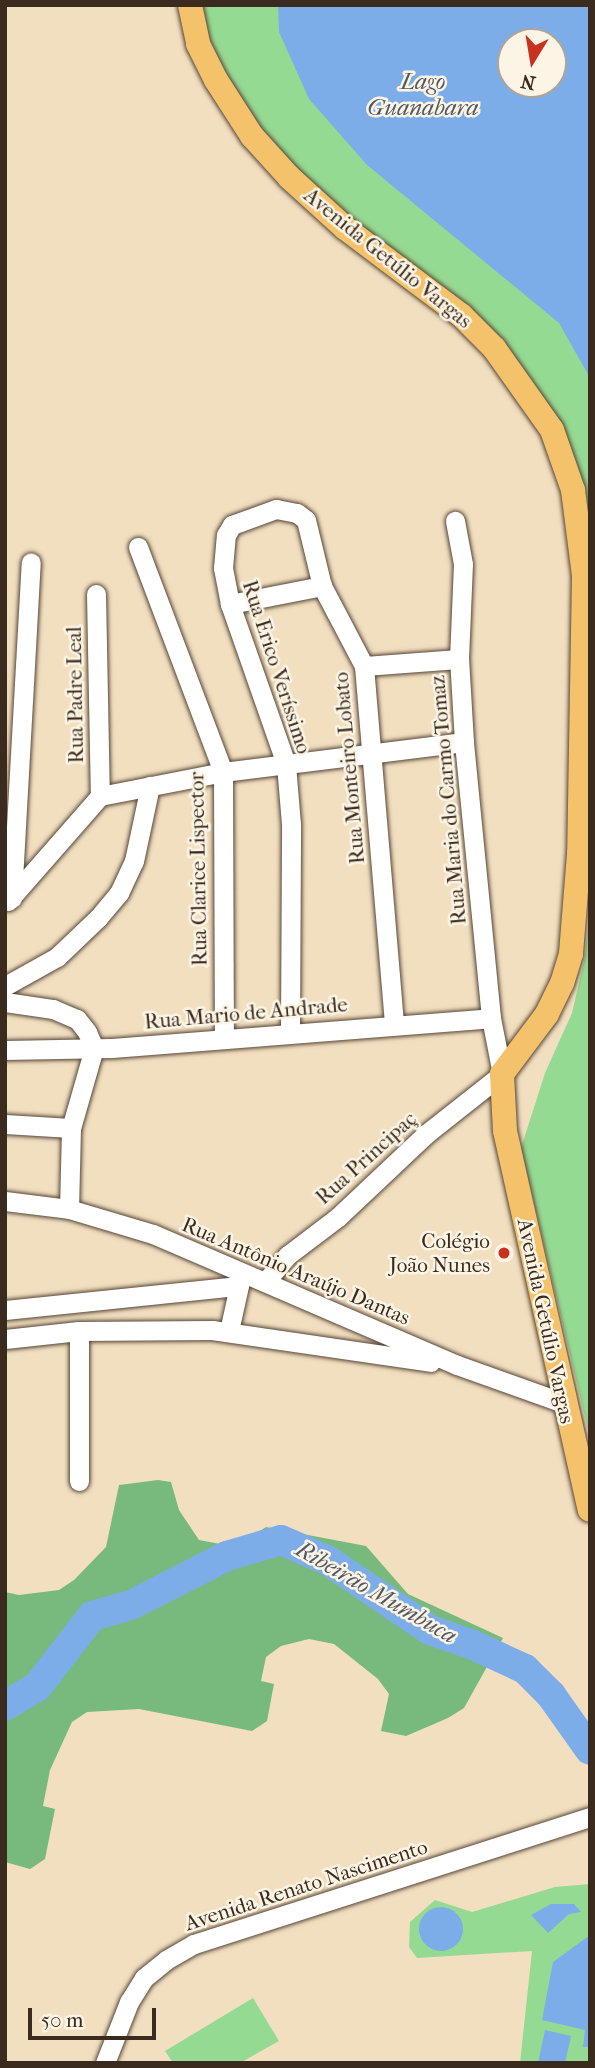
<!DOCTYPE html>
<html>
<head>
<meta charset="utf-8">
<style>
  body { margin:0 }
  #map { position:relative; width:595px; height:2068px; overflow:hidden; background:#f2dfc0; font-family:"IM FELL French Canon",serif }
  div>[style] { position:absolute }
  [style*='--x'] { left:calc(var(--x)*1px); top:calc(var(--y)*1px); width:calc(var(--w)*1px); rotate:calc(var(--a)*1deg) }
  .green>* { inset:0; background:#95da93 }
  .forest>* { inset:0; background:#78ba7d }
  .water>* { inset:0; background:#7dade8 }
  .round { border-radius:50% }
  .river>* { height:30px; margin:-15px; padding:0 15px; transform-origin:15px; border-radius:15px; background:#7dade8 }
  .roads { filter:drop-shadow(0 0 2px #564536) drop-shadow(0 0 2px #564536) }
  .minor>* { height:19px; margin:-9.5px; padding:0 9.5px; transform-origin:9.5px; border-radius:9.5px; background:#fff }
  .major>* { height:24px; margin:-12px; padding:0 12px; transform-origin:12px; border-radius:12px; background:#f3c26a }
  .dots>* { width:19px; height:19px; translate:-50% -50%; box-sizing:border-box; border:4px solid #fcf5e5; border-radius:50% }
  span { translate:-50% -50%; white-space:nowrap; text-align:center; line-height:1.15; -webkit-text-stroke:5px #fcf5e5; paint-order:stroke }
  .street-label { font-size:21px; color:#3b2a1e }
  .poi-label { font-size:21px; color:#3b2a1e }
  .right { translate:-100% -50%; text-align:right }
  .water-label { font-size:23px; color:#525865; font-style:italic }
  .frame { position:absolute; inset:0; border:7px solid #3b2a1e; pointer-events:none }
  .north { position:absolute; left:497px; top:28px; width:70px; height:70px; box-sizing:border-box; background:#fcf5e5; border:2px solid #afa495; border-radius:50%; rotate:191deg; font-size:19px; font-weight:700; line-height:28px; text-align:center; color:#3b2a1e }
  .north::after { content:''; display:block; margin:auto; width:24px; height:32px; background:#c8321e; clip-path:polygon(50% 0,100% 100%,50% 72%,0 100%) }
  .scale { position:absolute; left:28px; top:2008px; width:128px; height:32px; box-sizing:border-box; border:4px solid #3b2a1e; border-top:0; padding-left:9px; font-size:21px; line-height:24px; white-space:nowrap; color:#3b2a1e; -webkit-text-stroke:5px #fcf5e5; paint-order:stroke }
</style>
</head>
<body>
<div id="map">
  <div class="green">
    <div style="clip-path:polygon(evenodd,190px 5px,590px 5px,590px 737px,579px 528px,525px 390px,252px 136px,190px 5px,511px 42px,553px 42px,553px 84px,511px 84px,511px 42px)"></div>
    <div style="clip-path:polygon(590px 902px,590px 1438px,521px 1148px,545px 1073px,572px 1013px,585px 957px)"></div>
    <div style="clip-path:polygon(590px 1884px,590px 2063px,520px 2063px,532px 1951px,417px 1958px,409px 1947px,410px 1922px,435px 1900px,472px 1912px,555px 1887px)"></div>
    <div style="clip-path:polygon(253px 1998px,279px 2041px,240px 2063px,173px 2063px,165px 2051px)"></div>
  </div>
  <div class="forest">
    <div style="clip-path:polygon(158px 1480px,171px 1482px,179px 1510px,199px 1540px,236px 1547px,266px 1527px,366px 1546px,408px 1594px,503px 1638px,464px 1708px,448px 1718px,406px 1736px,381px 1731px,389px 1694px,378px 1679px,334px 1644px,309px 1639px,281px 1646px,266px 1657px,261px 1681px,274px 1684px,267px 1721px,252px 1731px,139px 1709px,87px 1712px,72px 1722px,50px 1770px,43px 1806px,55px 1809px,45px 1859px,30px 1869px,5px 1862px,5px 1592px,19px 1595px,59px 1590px,74px 1580px,106px 1547px,119px 1485px)"></div>
  </div>
  <div class="water">
    <div style="clip-path:polygon(evenodd,278px 5px,590px 5px,590px 378px,559px 323px,367px 165px,309px 99px,279px 32px,278px 5px,511px 42px,553px 42px,553px 84px,511px 84px,511px 42px)"></div>
    <div style="clip-path:polygon(551px 1904px,574px 1904px,581px 1912px,569px 1914px,548px 1933px,531px 1915px)"></div>
    <div class="round" style="left:419px;top:1907px;width:44px;height:44px"></div>
    <div style="clip-path:polygon(590px 1935px,590px 2047px,583px 2047px,585px 2030px,542px 2020px,553px 1962px)"></div>
    <div style="clip-path:polygon(545px 2030px,571px 2036px,565px 2063px,538px 2063px)"></div>
  </div>
  <div class="river">
    <div style="--x:5;--y:1706;--w:37;--a:-31"></div>
    <div style="--x:37;--y:1687;--w:90;--a:-52.2"></div>
    <div style="--x:92;--y:1616;--w:41;--a:-15.8"></div>
    <div style="--x:131;--y:1605;--w:108;--a:-27"></div>
    <div style="--x:227;--y:1556;--w:56;--a:-16.5"></div>
    <div style="--x:281;--y:1540;--w:50;--a:23.5"></div>
    <div style="--x:327;--y:1560;--w:125;--a:34.2"></div>
    <div style="--x:430;--y:1630;--w:46;--a:19.2"></div>
    <div style="--x:473;--y:1645;--w:57;--a:24.8"></div>
    <div style="--x:525;--y:1669;--w:37;--a:45"></div>
    <div style="--x:551;--y:1695;--w:67;--a:54.7"></div>
  </div>
  <div class="roads">
    <div class="minor">
      <div style="--x:138;--y:547;--w:241;--a:69.3"></div>
      <div style="--x:223;--y:772;--w:265;--a:89.8"></div>
      <div style="--x:96;--y:594;--w:202;--a:88.9"></div>
      <div style="--x:230;--y:604;--w:94;--a:-11.1"></div>
      <div style="--x:364;--y:666;--w:95;--a:-4.2"></div>
      <div style="--x:100;--y:796;--w:125;--a:-11"></div>
      <div style="--x:223;--y:772;--w:243;--a:-7.1"></div>
      <div style="--x:12;--y:898;--w:336;--a:-86.8"></div>
      <div style="--x:8;--y:901;--w:140;--a:-48.8"></div>
      <div style="--x:5;--y:986;--w:60;--a:-29.1"></div>
      <div style="--x:57;--y:957;--w:57;--a:-43.6"></div>
      <div style="--x:98;--y:918;--w:33;--a:-50"></div>
      <div style="--x:119;--y:893;--w:35;--a:-65"></div>
      <div style="--x:134;--y:861;--w:77;--a:-78"></div>
      <div style="--x:5;--y:1002;--w:49;--a:8.3"></div>
      <div style="--x:53;--y:1009;--w:26;--a:23"></div>
      <div style="--x:77;--y:1019;--w:16;--a:52"></div>
      <div style="--x:87;--y:1032;--w:17;--a:66"></div>
      <div style="--x:94;--y:1048;--w:83;--a:106"></div>
      <div style="--x:71;--y:1128;--w:81;--a:91.4"></div>
      <div style="--x:290;--y:1032;--w:208;--a:-89.7"></div>
      <div style="--x:291;--y:824;--w:60;--a:-94.8"></div>
      <div style="--x:286;--y:764;--w:170;--a:-109.3"></div>
      <div style="--x:230;--y:604;--w:37;--a:-101"></div>
      <div style="--x:223;--y:568;--w:33;--a:-85"></div>
      <div style="--x:226;--y:535;--w:12;--a:-59"></div>
      <div style="--x:232;--y:525;--w:47;--a:-20"></div>
      <div style="--x:276;--y:509;--w:21;--a:11"></div>
      <div style="--x:297;--y:513;--w:11;--a:38"></div>
      <div style="--x:306;--y:520;--w:68;--a:76.4"></div>
      <div style="--x:322;--y:586;--w:90;--a:62.3"></div>
      <div style="--x:364;--y:666;--w:358;--a:85.2"></div>
      <div style="--x:5;--y:1050;--w:107;--a:-1.1"></div>
      <div style="--x:112;--y:1048;--w:380;--a:-4.5"></div>
      <div style="--x:5;--y:1124;--w:66;--a:3.5"></div>
      <div style="--x:5;--y:1201;--w:64;--a:7.1"></div>
      <div style="--x:69;--y:1209;--w:88;--a:16.6"></div>
      <div style="--x:153;--y:1234;--w:331;--a:23.3"></div>
      <div style="--x:457;--y:1365;--w:114;--a:19.6"></div>
      <div style="--x:266;--y:1281;--w:34;--a:-50"></div>
      <div style="--x:288;--y:1255;--w:63;--a:-37.2"></div>
      <div style="--x:338;--y:1217;--w:121;--a:-43.3"></div>
      <div style="--x:426;--y:1134;--w:97;--a:-38.3"></div>
      <div style="--x:502;--y:1074;--w:57;--a:-101.1"></div>
      <div style="--x:491;--y:1018;--w:277;--a:-95.6"></div>
      <div style="--x:464;--y:742;--w:83;--a:-93.4"></div>
      <div style="--x:459;--y:659;--w:95;--a:-87.6"></div>
      <div style="--x:463;--y:564;--w:44;--a:-100.5"></div>
      <div style="--x:5;--y:1310;--w:235;--a:-5.9"></div>
      <div style="--x:79;--y:1331;--w:150;--a:90"></div>
      <div style="--x:229;--y:1331;--w:55;--a:-77.5"></div>
      <div style="--x:5;--y:1339;--w:74;--a:-6.2"></div>
      <div style="--x:79;--y:1331;--w:133;--a:-0.4"></div>
      <div style="--x:212;--y:1330;--w:221;--a:8.3"></div>
      <div style="--x:105;--y:2063;--w:66;--a:-68.5"></div>
      <div style="--x:129;--y:2002;--w:28;--a:-58"></div>
      <div style="--x:144;--y:1978;--w:28;--a:-39"></div>
      <div style="--x:166;--y:1960;--w:32;--a:-30"></div>
      <div style="--x:194;--y:1944;--w:416;--a:-17.8"></div>
    </div>
    <div class="major">
      <div style="--x:190;--y:5;--w:40;--a:78"></div>
      <div style="--x:198;--y:44;--w:40;--a:63.4"></div>
      <div style="--x:216;--y:80;--w:67;--a:57.3"></div>
      <div style="--x:252;--y:136;--w:55;--a:47.9"></div>
      <div style="--x:289;--y:177;--w:76;--a:42.3"></div>
      <div style="--x:345;--y:228;--w:145;--a:36.9"></div>
      <div style="--x:461;--y:315;--w:47;--a:45"></div>
      <div style="--x:494;--y:348;--w:100;--a:54.7"></div>
      <div style="--x:552;--y:430;--w:64;--a:70.7"></div>
      <div style="--x:573;--y:490;--w:87;--a:82.7"></div>
      <div style="--x:584;--y:576;--w:278;--a:91"></div>
      <div style="--x:579;--y:854;--w:100;--a:94.6"></div>
      <div style="--x:571;--y:954;--w:30;--a:107"></div>
      <div style="--x:562;--y:983;--w:34;--a:116"></div>
      <div style="--x:547;--y:1014;--w:75;--a:126.9"></div>
      <div style="--x:502;--y:1074;--w:57;--a:87"></div>
      <div style="--x:505;--y:1131;--w:388;--a:77.4"></div>
    </div>
  </div>
  <div class="dots">
    <div style="left:504px;top:1253px;background:#c8321e"></div>
  </div>
  <div class="street-label">
    <span style="left:388px;top:258px;rotate:39deg">Avenida Getúlio Vargas</span>
    <span style="left:277px;top:667px;rotate:72deg">Rua Erico Veríssimo</span>
    <span style="left:75px;top:695px;rotate:-91deg">Rua Padre Leal</span>
    <span style="left:349px;top:768px;rotate:-95deg">Rua Monteiro Lobato</span>
    <span style="left:448px;top:800px;rotate:-95deg">Rua Maria do Carmo Tomaz</span>
    <span style="left:198px;top:869px;rotate:-91deg">Rua Clarice Lispector</span>
    <span style="left:246px;top:1013px;rotate:-5deg">Rua Mario de Andrade</span>
    <span style="left:366px;top:1158px;rotate:-42deg">Rua Principaç</span>
    <span style="left:296px;top:1271px;rotate:23deg">Rua Antônio Araújo Dantas</span>
    <span style="left:546px;top:1321px;rotate:78deg">Avenida Getúlio Vargas</span>
    <span style="left:306px;top:1885px;rotate:-18deg">Avenida Renato Nascimento</span>
  </div>
  <div class="poi-label">
    <span class="right" style="left:490px;top:1253px">Colégio<br>João Nunes</span>
  </div>
  <div class="water-label">
    <span style="left:423px;top:95px">Lago<br>Guanabara</span>
    <span style="left:376px;top:1593px;rotate:30deg">Ribeirão Mumbuca</span>
  </div>
  <div class="frame"></div>
  <div class="north">N</div>
  <div class="scale">50 m</div>
</div>
</body>
</html>
